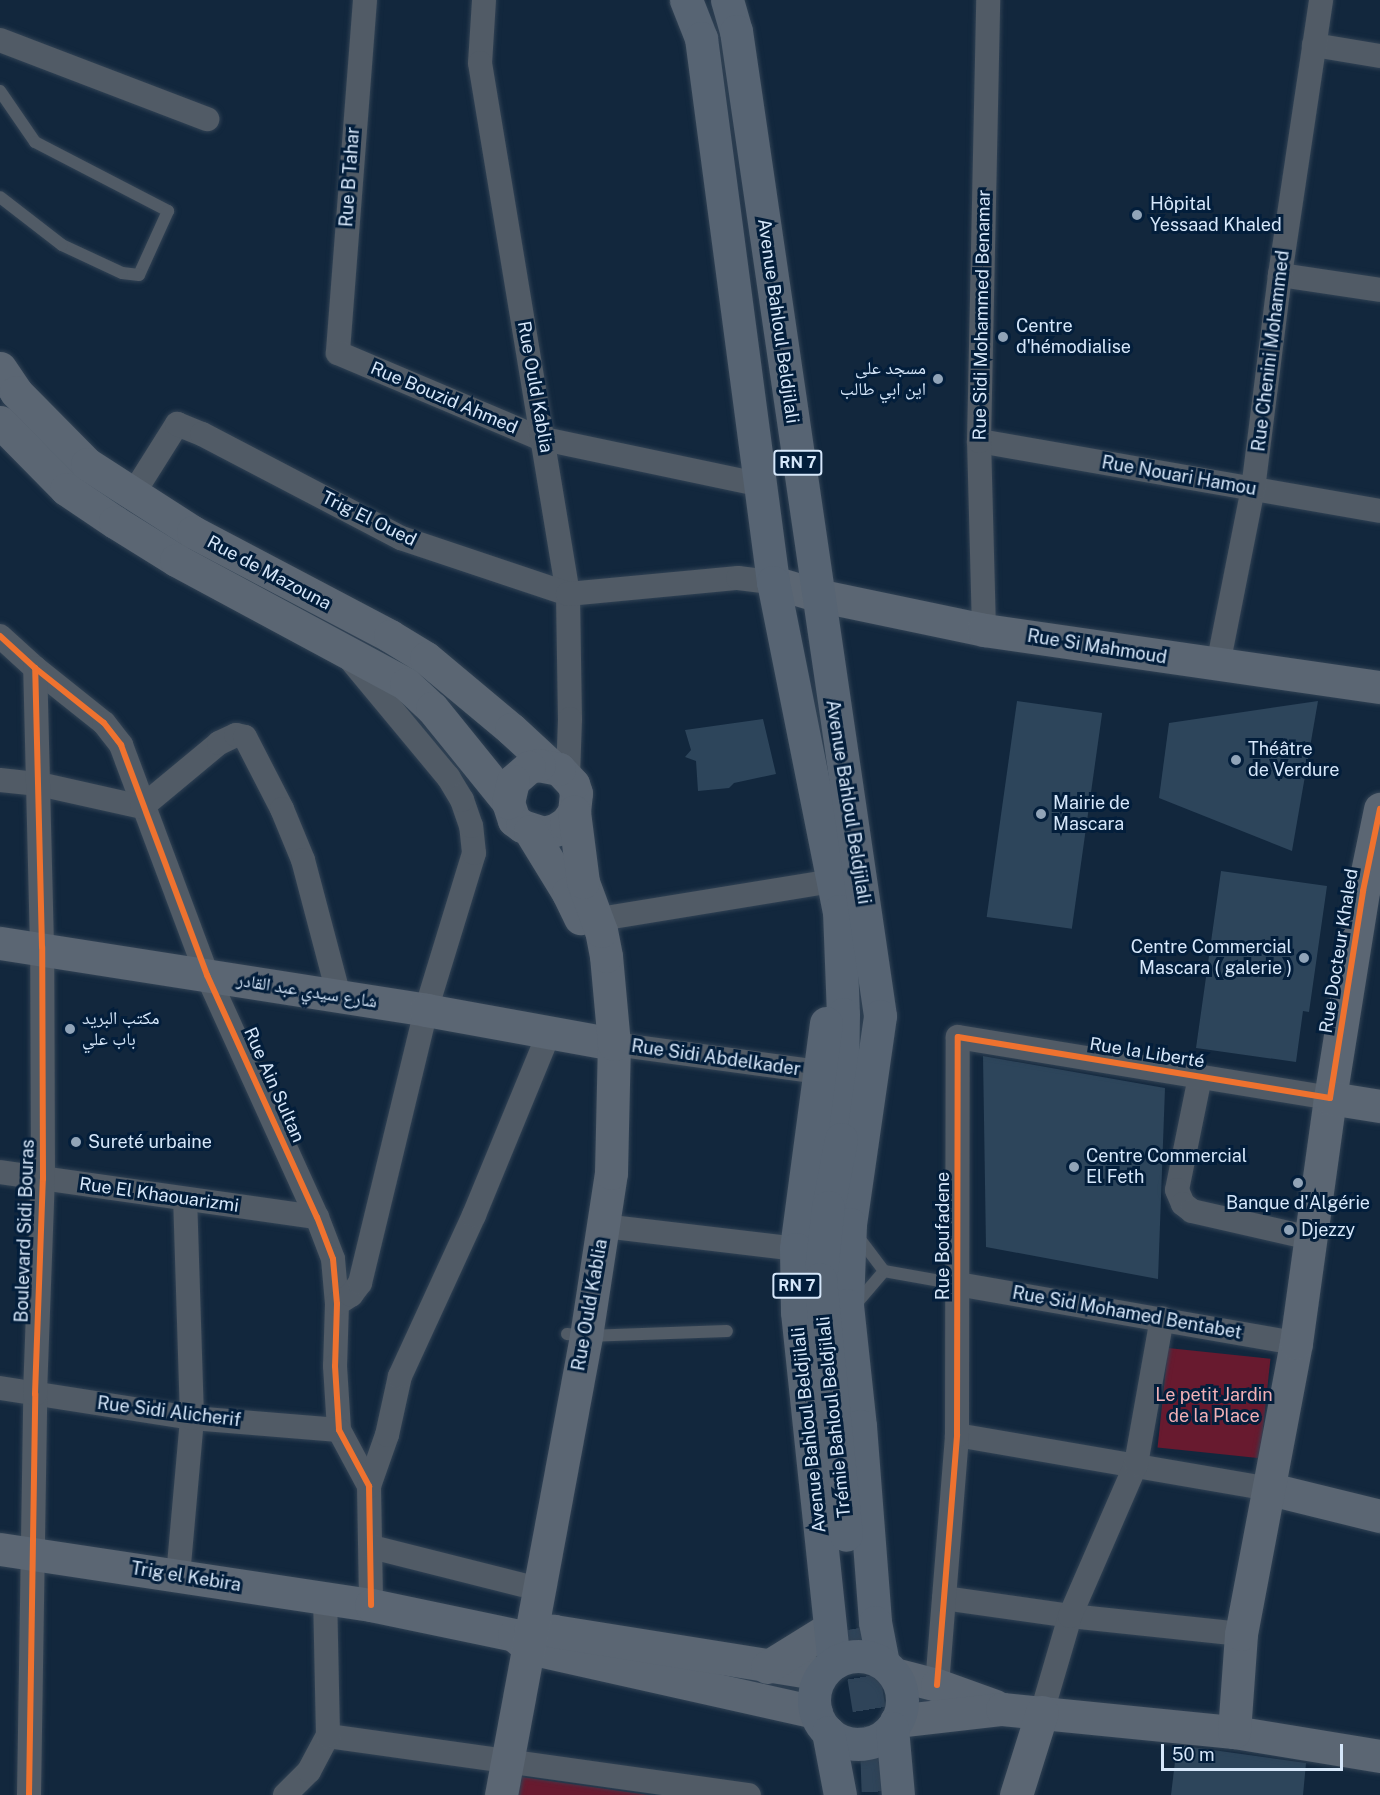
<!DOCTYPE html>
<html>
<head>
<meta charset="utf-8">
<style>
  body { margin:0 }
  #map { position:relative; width:1380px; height:1795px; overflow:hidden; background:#12273d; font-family:"Public Sans","Noto Naskh Arabic",sans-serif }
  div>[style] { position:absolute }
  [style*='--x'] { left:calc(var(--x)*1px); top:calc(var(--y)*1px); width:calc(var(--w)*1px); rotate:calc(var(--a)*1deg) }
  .green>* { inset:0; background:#681a2f; transform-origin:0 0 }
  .building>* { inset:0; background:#2d455b; transform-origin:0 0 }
  .primary-tunnel>* { height:33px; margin-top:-16.5px; transform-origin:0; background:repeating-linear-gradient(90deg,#2f4459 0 33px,transparent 0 49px) }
  .roads { filter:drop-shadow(0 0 2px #314254) drop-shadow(0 0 2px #314254) }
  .lane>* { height:12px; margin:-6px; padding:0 6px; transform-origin:6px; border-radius:6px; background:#515b66 }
  .street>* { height:24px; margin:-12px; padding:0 12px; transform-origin:12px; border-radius:12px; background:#515b66 }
  .secondary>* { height:33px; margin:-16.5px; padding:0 16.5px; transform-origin:16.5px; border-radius:16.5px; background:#5b6673 }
  .primary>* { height:33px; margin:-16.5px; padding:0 16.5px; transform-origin:16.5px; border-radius:16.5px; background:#576473 }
  .primary>.ring { margin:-16.5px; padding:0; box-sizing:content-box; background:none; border:33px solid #576473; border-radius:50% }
  .cycleway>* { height:6px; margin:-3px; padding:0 3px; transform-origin:3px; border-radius:3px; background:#ef722f }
  .dots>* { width:16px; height:16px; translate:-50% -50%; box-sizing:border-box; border:3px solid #031e3b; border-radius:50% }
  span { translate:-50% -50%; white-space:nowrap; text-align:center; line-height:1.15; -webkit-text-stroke:6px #031e3b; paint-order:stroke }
  .shield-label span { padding:2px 4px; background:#031e3b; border:2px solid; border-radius:4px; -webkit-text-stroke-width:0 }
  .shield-label { font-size:16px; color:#d6e7fa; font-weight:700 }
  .street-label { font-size:18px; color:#d6e7fa }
  .poi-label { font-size:18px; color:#d6e7fa }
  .left { translate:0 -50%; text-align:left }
  .right { translate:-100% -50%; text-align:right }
  .park-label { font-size:18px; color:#f2b0b6 }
  .scale { position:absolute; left:1161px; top:1744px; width:182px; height:27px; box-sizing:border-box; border:3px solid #d6e7fa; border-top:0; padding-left:8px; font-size:18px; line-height:21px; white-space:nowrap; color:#d6e7fa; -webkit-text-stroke:4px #031e3b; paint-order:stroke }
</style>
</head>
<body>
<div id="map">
  <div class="green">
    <div style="left:1168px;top:1348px;width:103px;height:100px;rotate:6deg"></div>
    <div style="clip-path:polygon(522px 1777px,649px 1795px,518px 1795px)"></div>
  </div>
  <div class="building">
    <div style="left:1017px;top:701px;width:86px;height:218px;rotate:8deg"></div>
    <div style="clip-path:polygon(1318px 701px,1292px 851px,1159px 798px,1169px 723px)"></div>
    <div style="clip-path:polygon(763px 719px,776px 774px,734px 783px,729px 788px,698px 791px,696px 761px,685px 757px,691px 750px,685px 730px)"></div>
    <div style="clip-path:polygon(1221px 871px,1327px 886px,1309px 1012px,1303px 1011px,1296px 1062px,1196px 1048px)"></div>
    <div style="clip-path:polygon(983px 1056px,1165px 1088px,1158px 1279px,986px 1247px)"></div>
    <div style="clip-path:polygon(1177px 1745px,1306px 1763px,1303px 1795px,1171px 1795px)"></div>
  </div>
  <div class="primary-tunnel">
    <div style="--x:856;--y:1628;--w:132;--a:80.8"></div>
    <div style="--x:877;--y:1758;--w:37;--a:88"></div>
  </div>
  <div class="roads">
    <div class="lane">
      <div style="--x:0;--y:91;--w:62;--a:55.5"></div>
      <div style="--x:35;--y:142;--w:150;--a:27.4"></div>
      <div style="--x:168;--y:211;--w:70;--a:114.4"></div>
      <div style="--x:139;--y:275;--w:17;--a:-173"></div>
      <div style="--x:122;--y:273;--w:66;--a:-155"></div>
      <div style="--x:62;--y:245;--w:78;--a:-142.3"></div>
      <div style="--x:884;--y:1271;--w:74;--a:10.1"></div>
      <div style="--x:855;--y:1305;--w:45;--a:-49.5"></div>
      <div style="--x:884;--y:1271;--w:46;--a:-127.1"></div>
      <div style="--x:567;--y:1334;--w:19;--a:6"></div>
      <div style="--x:586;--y:1336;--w:141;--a:-2"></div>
    </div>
    <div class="street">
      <div style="--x:365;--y:0;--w:354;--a:94.4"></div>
      <div style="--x:338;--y:353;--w:218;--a:22.9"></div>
      <div style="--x:539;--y:438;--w:228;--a:11.9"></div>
      <div style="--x:484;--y:0;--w:63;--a:93.6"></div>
      <div style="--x:480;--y:63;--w:538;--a:80.59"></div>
      <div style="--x:568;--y:594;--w:125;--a:89.1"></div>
      <div style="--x:570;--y:719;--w:57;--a:92"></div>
      <div style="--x:0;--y:40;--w:222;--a:20.9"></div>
      <div style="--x:1314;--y:45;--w:67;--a:9.5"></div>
      <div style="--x:1280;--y:275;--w:101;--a:8.5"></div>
      <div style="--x:979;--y:441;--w:407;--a:9.9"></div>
      <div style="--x:133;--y:494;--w:83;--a:-57.8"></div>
      <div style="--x:177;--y:424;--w:27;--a:22"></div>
      <div style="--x:202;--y:434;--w:225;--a:27.6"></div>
      <div style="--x:401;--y:538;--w:176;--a:18.5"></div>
      <div style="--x:568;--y:594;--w:171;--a:-5.4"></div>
      <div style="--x:738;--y:578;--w:35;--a:7"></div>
      <div style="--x:984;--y:630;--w:189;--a:-91.5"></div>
      <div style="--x:979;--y:441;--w:441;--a:-88.8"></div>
      <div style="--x:0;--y:636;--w:47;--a:42.4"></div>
      <div style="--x:35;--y:668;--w:88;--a:38.6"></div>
      <div style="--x:104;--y:723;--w:28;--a:52"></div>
      <div style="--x:121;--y:745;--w:246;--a:69.5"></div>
      <div style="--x:207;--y:975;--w:266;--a:65.6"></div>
      <div style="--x:317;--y:1217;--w:45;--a:69.1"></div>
      <div style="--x:333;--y:1259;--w:45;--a:84.9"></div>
      <div style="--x:337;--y:1304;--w:62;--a:91.8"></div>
      <div style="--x:335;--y:1366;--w:64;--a:86.4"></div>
      <div style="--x:339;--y:1430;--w:64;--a:61.8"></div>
      <div style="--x:369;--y:1486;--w:119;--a:89"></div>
      <div style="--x:1218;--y:665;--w:179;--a:-78.8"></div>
      <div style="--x:1253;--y:489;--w:216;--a:-82.8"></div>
      <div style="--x:1280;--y:275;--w:278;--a:-81.5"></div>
      <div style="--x:0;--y:780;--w:39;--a:6"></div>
      <div style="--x:39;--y:784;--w:106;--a:12.6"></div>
      <div style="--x:142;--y:807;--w:100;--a:-39.7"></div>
      <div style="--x:219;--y:743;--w:19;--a:-25"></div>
      <div style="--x:236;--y:735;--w:9;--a:13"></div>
      <div style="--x:245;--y:737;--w:81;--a:62.8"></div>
      <div style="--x:282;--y:809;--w:55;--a:67.6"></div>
      <div style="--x:303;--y:860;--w:141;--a:75.2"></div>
      <div style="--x:582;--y:922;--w:254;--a:-9.3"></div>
      <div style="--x:614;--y:1044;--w:207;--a:7.8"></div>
      <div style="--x:1200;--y:1077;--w:115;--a:101.5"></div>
      <div style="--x:1177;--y:1190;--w:15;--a:67"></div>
      <div style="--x:1183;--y:1204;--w:11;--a:38"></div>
      <div style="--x:1192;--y:1211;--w:122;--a:12.8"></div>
      <div style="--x:0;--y:1172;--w:320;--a:8.1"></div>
      <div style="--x:604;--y:1226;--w:193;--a:6.8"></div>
      <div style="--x:957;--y:1284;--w:344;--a:9.9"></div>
      <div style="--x:337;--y:1304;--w:17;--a:-33"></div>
      <div style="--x:351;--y:1295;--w:15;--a:-53"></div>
      <div style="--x:360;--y:1283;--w:281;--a:-76.4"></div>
      <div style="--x:426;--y:1010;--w:164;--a:-73"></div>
      <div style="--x:474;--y:853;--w:27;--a:-96"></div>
      <div style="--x:471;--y:826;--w:28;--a:-109"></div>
      <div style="--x:462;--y:800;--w:27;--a:-121"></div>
      <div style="--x:448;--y:777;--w:153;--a:-129.7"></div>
      <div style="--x:0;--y:1388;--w:194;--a:8.9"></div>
      <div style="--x:192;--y:1418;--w:147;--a:4.7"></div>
      <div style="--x:957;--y:1435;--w:318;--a:9.8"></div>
      <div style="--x:369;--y:1486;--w:54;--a:-70.6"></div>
      <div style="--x:387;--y:1435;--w:60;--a:-77.6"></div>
      <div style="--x:400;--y:1376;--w:177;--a:-65.3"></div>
      <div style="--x:474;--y:1215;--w:197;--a:-67.6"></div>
      <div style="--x:372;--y:1547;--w:155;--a:14.2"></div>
      <div style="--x:178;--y:1576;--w:159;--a:-84.9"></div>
      <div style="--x:192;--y:1418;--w:219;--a:-91.8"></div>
      <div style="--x:944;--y:1598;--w:127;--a:8.1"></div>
      <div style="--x:1070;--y:1616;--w:172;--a:6"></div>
      <div style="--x:937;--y:1685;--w:251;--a:-85.4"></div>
      <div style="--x:957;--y:1435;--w:398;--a:-89.9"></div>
      <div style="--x:958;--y:1037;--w:377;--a:9.3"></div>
      <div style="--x:1042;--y:1712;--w:100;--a:-73.7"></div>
      <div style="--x:1070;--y:1616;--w:166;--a:-66.5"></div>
      <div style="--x:1136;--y:1464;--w:148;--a:-79.9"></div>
      <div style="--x:328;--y:1736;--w:425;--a:8"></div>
      <div style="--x:29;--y:1795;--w:401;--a:-89.1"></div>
      <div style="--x:35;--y:1394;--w:215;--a:-87.9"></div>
      <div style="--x:43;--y:1179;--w:232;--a:-90.2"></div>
      <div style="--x:42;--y:947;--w:279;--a:-91.4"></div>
      <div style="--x:285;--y:1795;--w:34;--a:-45"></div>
      <div style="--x:309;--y:1771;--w:40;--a:-62"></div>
      <div style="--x:328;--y:1736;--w:138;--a:-91.2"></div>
    </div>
    <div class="secondary">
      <div style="--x:0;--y:368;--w:29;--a:56"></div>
      <div style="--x:16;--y:392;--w:101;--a:45.4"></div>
      <div style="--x:87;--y:464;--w:126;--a:32.7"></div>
      <div style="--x:193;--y:532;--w:223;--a:27.8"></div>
      <div style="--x:390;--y:636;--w:42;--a:31.4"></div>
      <div style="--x:426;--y:658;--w:111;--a:39.9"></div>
      <div style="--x:511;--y:729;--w:53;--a:42.7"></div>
      <div style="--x:0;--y:422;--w:94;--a:45.4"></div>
      <div style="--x:66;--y:489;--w:59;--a:34"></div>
      <div style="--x:115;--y:522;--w:72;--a:31.9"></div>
      <div style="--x:176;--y:560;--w:261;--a:28.3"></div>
      <div style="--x:406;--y:684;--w:35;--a:43"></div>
      <div style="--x:432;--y:708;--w:121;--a:51"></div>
      <div style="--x:508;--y:802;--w:19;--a:72"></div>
      <div style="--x:514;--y:820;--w:10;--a:37"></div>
      <div style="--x:522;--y:826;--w:22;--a:18"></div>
      <div style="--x:543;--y:833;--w:12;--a:-14"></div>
      <div style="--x:555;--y:830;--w:13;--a:-32"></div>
      <div style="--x:566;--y:823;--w:14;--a:-54"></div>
      <div style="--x:574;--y:812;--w:19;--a:-84"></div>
      <div style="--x:576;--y:793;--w:9;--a:-108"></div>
      <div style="--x:573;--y:784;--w:21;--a:-133"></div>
      <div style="--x:559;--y:769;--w:20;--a:-169"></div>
      <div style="--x:539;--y:765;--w:10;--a:169"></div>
      <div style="--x:529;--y:767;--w:21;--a:139"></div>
      <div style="--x:513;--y:781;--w:22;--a:103"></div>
      <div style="--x:773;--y:582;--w:46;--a:16.5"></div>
      <div style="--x:817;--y:595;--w:171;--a:11.8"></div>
      <div style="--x:984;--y:630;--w:400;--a:8.2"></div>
      <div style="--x:530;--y:831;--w:73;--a:58.5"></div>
      <div style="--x:568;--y:893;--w:28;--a:64"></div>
      <div style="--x:0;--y:943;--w:431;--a:8.9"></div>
      <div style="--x:426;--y:1010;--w:191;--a:10.3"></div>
      <div style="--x:1330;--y:1098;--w:210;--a:-80.9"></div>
      <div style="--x:1363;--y:891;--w:84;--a:-78.3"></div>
      <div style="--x:1270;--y:1489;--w:113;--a:13.8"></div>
      <div style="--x:0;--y:1549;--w:375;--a:8.6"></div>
      <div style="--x:371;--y:1605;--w:146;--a:11.8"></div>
      <div style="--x:514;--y:1635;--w:20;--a:41"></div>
      <div style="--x:529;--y:1648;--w:294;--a:12.6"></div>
      <div style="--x:530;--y:1630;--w:24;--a:2"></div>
      <div style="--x:554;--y:1631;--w:271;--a:9.1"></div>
      <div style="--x:767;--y:1667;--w:74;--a:-31.8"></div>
      <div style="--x:894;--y:1674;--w:44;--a:14.3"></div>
      <div style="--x:937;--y:1685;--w:62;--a:19.9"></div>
      <div style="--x:896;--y:1721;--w:107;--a:-6.5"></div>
      <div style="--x:1002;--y:1709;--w:233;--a:5.7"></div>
      <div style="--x:1234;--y:1732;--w:148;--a:9.3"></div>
      <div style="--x:1234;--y:1732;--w:98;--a:-85.9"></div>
      <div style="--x:1241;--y:1634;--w:296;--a:-79.3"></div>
      <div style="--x:1296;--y:1343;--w:247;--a:-82.1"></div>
      <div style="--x:1330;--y:1098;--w:51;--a:9.1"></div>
      <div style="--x:501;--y:1795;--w:467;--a:-79.5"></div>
      <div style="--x:586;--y:1336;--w:165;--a:-81.3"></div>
      <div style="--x:611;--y:1173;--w:129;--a:-88.7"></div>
      <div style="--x:614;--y:1044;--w:88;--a:-95.2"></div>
      <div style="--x:606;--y:956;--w:25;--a:-101"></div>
      <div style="--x:601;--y:931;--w:52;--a:-110.2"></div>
      <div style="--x:583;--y:882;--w:71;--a:-97.3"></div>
      <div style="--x:1016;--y:1795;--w:87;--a:-72.6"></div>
    </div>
    <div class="primary">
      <div style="--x:686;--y:0;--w:41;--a:68.5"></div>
      <div style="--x:701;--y:38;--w:549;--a:82.46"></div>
      <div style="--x:773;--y:582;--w:336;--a:78.7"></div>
      <div style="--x:839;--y:911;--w:103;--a:87.8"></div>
      <div style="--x:843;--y:1014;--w:121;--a:90.9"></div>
      <div style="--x:727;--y:0;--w:32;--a:74"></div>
      <div style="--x:736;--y:31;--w:995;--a:81.68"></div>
      <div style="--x:880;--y:1016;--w:210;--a:98.2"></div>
      <div style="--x:850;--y:1224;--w:81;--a:92.1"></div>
      <div style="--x:847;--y:1305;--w:122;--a:83.9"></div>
      <div style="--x:860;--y:1426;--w:197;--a:85.6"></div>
      <div style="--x:875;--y:1622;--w:42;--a:79"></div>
      <div style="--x:826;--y:1023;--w:228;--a:97.6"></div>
      <div style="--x:796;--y:1249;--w:63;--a:89.1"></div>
      <div style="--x:797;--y:1312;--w:353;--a:84"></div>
      <div style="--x:841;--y:1139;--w:69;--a:100.8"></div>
      <div style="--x:828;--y:1207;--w:72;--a:96.3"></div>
      <div style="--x:820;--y:1279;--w:257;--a:84.2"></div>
      <div class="ring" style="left:814px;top:1656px;width:55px;height:55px"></div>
      <div style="--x:892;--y:1728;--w:67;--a:84.9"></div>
      <div style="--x:828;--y:1732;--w:64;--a:79.2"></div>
    </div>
  </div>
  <div class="cycleway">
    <div style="--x:0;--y:636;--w:47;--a:42.4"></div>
    <div style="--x:35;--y:668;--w:88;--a:38.6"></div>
    <div style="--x:104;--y:723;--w:28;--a:52"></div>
    <div style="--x:121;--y:745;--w:246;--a:69.5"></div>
    <div style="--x:207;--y:975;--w:266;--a:65.6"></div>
    <div style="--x:317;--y:1217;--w:45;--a:69.1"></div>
    <div style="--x:333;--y:1259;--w:45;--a:84.9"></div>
    <div style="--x:337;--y:1304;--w:62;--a:91.8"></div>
    <div style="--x:335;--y:1366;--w:64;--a:86.4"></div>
    <div style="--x:339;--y:1430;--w:64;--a:61.8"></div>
    <div style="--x:369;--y:1486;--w:119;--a:89"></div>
    <div style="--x:937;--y:1685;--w:251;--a:-85.4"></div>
    <div style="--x:957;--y:1435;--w:398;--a:-89.9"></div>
    <div style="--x:958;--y:1037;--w:377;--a:9.3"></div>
    <div style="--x:1330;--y:1098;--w:210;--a:-80.9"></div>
    <div style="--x:1363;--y:891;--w:84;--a:-78.3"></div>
    <div style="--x:29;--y:1795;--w:401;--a:-89.1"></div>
    <div style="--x:35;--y:1394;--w:215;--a:-87.9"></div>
    <div style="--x:43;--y:1179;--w:232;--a:-90.2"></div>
    <div style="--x:42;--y:947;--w:279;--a:-91.4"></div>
  </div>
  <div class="dots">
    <div style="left:1137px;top:215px;background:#91a4b8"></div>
    <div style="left:1003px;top:337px;background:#91a4b8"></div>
    <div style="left:938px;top:379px;background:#91a4b8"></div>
    <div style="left:1236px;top:760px;background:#91a4b8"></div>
    <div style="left:1041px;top:814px;background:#91a4b8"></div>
    <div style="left:1304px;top:958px;background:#91a4b8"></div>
    <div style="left:70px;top:1029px;background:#91a4b8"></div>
    <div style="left:76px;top:1142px;background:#91a4b8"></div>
    <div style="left:1074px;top:1167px;background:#91a4b8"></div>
    <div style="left:1298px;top:1183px;background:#91a4b8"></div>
    <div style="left:1289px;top:1230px;background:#91a4b8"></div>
  </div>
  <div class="shield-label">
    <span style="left:798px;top:463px">RN 7</span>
    <span style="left:797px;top:1286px">RN 7</span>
  </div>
  <div class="street-label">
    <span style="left:350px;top:177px;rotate:-86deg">Rue B Tahar</span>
    <span style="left:982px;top:315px;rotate:-89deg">Rue Sidi Mohammed Benamar</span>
    <span style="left:778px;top:321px;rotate:82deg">Avenue Bahloul Beldjilali</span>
    <span style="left:1271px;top:351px;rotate:-83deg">Rue Chenini Mohammed</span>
    <span style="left:535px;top:387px;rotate:80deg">Rue Ould Kablia</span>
    <span style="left:444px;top:398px;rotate:23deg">Rue Bouzid Ahmed</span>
    <span style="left:1179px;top:476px;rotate:10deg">Rue Nouari Hamou</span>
    <span style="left:369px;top:519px;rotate:26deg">Trig El Oued</span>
    <span style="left:269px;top:573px;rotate:28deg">Rue de Mazouna</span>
    <span style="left:1097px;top:647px;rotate:9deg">Rue Si Mahmoud</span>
    <span style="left:848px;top:802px;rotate:81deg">Avenue Bahloul Beldjilali</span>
    <span style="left:1339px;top:951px;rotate:-81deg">Rue Docteur Khaled</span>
    <span style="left:307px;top:991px;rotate:9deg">شارع سيدي عبد القادر</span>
    <span style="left:1147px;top:1053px;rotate:9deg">Rue la Liberté</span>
    <span style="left:716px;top:1058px;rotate:8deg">Rue Sidi Abdelkader</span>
    <span style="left:274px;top:1085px;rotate:66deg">Rue Ain Sultan</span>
    <span style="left:159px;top:1195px;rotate:8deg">Rue El Khaouarizmi</span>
    <span style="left:25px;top:1231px;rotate:-88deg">Boulevard Sidi Bouras</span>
    <span style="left:943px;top:1236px;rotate:-90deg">Rue Boufadene</span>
    <span style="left:590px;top:1305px;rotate:-80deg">Rue Ould Kablia</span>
    <span style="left:1127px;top:1313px;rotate:10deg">Rue Sid Mohamed Bentabet</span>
    <span style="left:169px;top:1412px;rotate:7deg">Rue Sidi Alicherif</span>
    <span style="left:834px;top:1417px;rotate:-96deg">Trémie Bahloul Beldjilali</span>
    <span style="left:809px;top:1430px;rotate:-96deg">Avenue Bahloul Beldjilali</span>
    <span style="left:186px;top:1577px;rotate:9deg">Trig el Kebira</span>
  </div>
  <div class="poi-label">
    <span class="left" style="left:1150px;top:215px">Hôpital<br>Yessaad Khaled</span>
    <span class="left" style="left:1016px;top:337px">Centre<br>d'hémodialise</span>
    <span class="right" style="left:926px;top:379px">مسجد علي<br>اين ابي طالب</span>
    <span class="left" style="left:1248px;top:760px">Théâtre<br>de Verdure</span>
    <span class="left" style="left:1053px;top:814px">Mairie de<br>Mascara</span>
    <span class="right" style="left:1292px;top:958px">Centre Commercial<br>Mascara ( galerie )</span>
    <span class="left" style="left:82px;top:1029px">مكتب البريد<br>باب علي</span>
    <span class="left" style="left:88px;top:1142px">Sureté urbaine</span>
    <span class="left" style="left:1086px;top:1167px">Centre Commercial<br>El Feth</span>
    <span style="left:1298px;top:1203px">Banque d'Algérie</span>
    <span class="left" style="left:1301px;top:1230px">Djezzy</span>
  </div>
  <div class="park-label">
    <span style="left:1214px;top:1406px">Le petit Jardin<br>de la Place</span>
  </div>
  <div class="scale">50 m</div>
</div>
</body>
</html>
